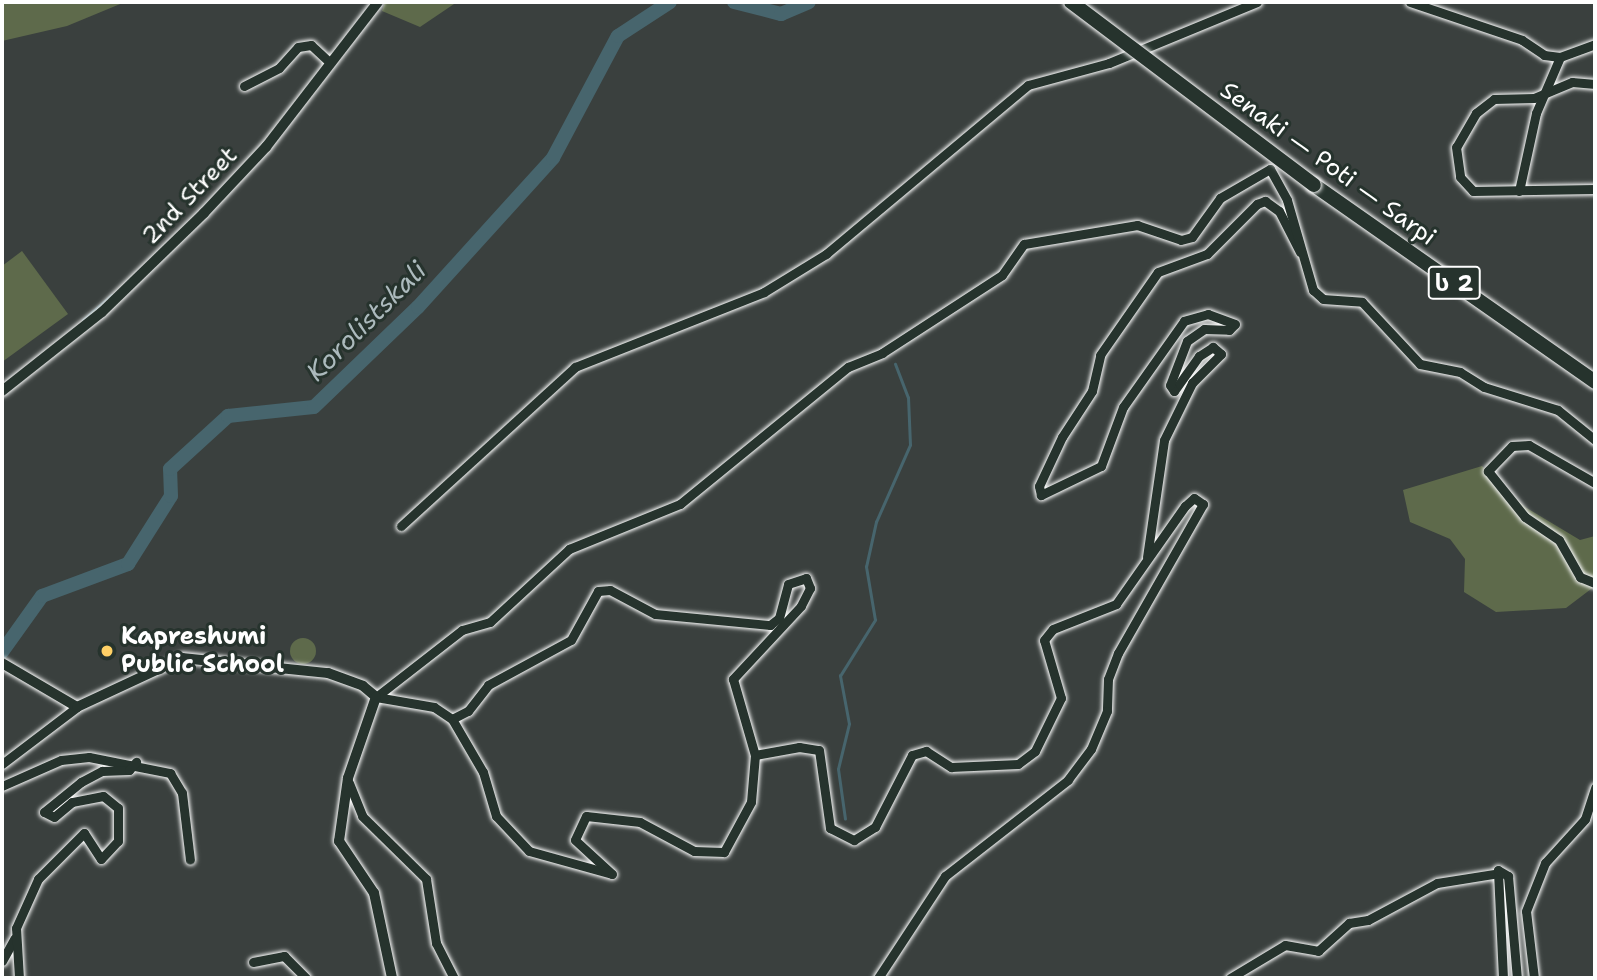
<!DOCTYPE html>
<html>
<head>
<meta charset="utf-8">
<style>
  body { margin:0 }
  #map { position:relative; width:1597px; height:980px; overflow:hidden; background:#3a403e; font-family:"Shantell Sans","Noto Sans Georgian",sans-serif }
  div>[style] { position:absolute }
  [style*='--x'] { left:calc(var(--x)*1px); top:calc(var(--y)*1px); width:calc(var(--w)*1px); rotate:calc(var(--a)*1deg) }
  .green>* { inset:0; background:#5e6a4b }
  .round { border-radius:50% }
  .stream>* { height:2.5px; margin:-1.25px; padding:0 1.25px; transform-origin:1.25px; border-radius:1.25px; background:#47656d }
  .river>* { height:14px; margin:-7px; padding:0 7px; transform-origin:7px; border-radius:7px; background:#47656d }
  .roads { filter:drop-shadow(0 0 2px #fff) drop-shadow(0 0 2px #fff) }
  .minor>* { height:9px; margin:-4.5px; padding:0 4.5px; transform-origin:4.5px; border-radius:4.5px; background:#26332d }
  .tertiary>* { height:10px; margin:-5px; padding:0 5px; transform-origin:5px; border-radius:5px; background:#26332d }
  .trunk>* { height:14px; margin:-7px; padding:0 7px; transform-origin:7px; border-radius:7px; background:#26332d }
  .bridges { filter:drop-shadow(0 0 2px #fff) drop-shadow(0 0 2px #fff) }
  .trunk-bridge>* { height:14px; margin:-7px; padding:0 7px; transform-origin:7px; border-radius:7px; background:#26332d }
  .dots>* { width:19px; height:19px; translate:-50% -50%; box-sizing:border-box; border:4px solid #26332d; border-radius:50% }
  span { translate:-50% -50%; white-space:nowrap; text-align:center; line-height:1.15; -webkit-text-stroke:6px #26332d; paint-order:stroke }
  .shield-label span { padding:2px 5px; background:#26332d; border:2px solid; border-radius:5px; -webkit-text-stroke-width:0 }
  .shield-label { font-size:23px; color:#fff; font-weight:700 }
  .street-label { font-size:24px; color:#fff }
  .poi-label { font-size:24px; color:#fff; font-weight:700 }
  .left { translate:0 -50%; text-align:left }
  .water-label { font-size:26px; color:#acbabd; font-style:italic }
  .frame { position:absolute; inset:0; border:4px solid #fff; pointer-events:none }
</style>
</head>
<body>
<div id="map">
  <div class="green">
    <div style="clip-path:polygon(2px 2px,125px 2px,67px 26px,2px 41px)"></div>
    <div style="clip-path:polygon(385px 2px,457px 2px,420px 27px,382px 11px)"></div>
    <div style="clip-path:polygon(22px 251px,68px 314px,2px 362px,2px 266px)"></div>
    <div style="clip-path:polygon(1482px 466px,1525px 507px,1580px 540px,1595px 536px,1595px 586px,1566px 608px,1496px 612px,1464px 592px,1465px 559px,1450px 539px,1410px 522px,1403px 490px)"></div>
    <div class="round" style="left:290px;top:638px;width:26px;height:26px"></div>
  </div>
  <div class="stream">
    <div style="--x:83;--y:320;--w:38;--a:-41"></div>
    <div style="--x:845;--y:819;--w:50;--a:-98"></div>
    <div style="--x:838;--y:769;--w:46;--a:-76.3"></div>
    <div style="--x:849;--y:724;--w:49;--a:-100.6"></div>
    <div style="--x:840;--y:676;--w:66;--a:-58"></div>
    <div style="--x:875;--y:620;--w:54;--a:-99.6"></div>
    <div style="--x:866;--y:567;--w:46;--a:-77.5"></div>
    <div style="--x:876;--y:522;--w:84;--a:-66.2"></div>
    <div style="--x:910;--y:445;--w:47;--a:-92.4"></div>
    <div style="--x:908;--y:398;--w:36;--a:-111"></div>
  </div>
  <div class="river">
    <div style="--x:734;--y:2;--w:49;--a:14.3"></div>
    <div style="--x:781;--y:14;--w:30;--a:-23"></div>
    <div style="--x:2;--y:652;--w:69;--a:-54.5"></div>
    <div style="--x:42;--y:596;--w:92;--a:-20.4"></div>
    <div style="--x:128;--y:564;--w:80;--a:-57.7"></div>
    <div style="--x:171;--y:496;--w:27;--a:-92"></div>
    <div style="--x:170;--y:469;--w:79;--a:-42.4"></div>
    <div style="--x:228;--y:416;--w:86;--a:-6"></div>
    <div style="--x:314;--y:407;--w:144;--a:-43.9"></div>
    <div style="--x:418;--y:307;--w:201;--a:-47.8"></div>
    <div style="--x:553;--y:158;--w:138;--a:-62"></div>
    <div style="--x:618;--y:36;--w:62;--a:-33.2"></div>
  </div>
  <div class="roads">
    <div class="minor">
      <div style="--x:1410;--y:2;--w:118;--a:18.7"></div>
      <div style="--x:1522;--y:40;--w:27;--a:34"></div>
      <div style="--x:1544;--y:55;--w:16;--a:7"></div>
      <div style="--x:1560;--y:57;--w:37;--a:-20"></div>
      <div style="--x:1595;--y:84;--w:23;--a:-175"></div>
      <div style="--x:1572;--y:82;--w:41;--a:157.2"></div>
      <div style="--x:1534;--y:98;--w:40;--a:178.6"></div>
      <div style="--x:1494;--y:99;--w:23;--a:142"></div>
      <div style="--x:1476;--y:113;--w:39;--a:120"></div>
      <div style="--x:1456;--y:147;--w:30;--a:82"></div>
      <div style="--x:1460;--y:177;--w:19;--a:47"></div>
      <div style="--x:1473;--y:191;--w:122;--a:-0.9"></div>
      <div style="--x:244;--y:86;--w:39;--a:-27"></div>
      <div style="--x:279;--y:68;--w:28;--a:-48"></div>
      <div style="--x:298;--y:47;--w:13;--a:-9"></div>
      <div style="--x:311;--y:45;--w:25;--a:43"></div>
      <div style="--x:1519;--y:191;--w:80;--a:-77.7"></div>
      <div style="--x:1536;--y:113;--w:61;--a:-66.8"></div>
      <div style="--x:1595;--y:483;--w:76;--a:-150.1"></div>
      <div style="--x:1529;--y:445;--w:17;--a:177"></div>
      <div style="--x:1512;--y:446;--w:35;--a:134"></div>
      <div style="--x:1488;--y:471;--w:59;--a:51.2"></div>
      <div style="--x:1525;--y:517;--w:41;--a:34.1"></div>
      <div style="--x:1559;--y:540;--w:43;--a:60.4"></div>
      <div style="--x:1580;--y:577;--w:16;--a:22"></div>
      <div style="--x:401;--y:526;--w:236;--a:-42.4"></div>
      <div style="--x:575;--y:367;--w:203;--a:-21.6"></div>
      <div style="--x:764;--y:292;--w:73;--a:-31.5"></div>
      <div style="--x:826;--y:254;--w:263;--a:-39.9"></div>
      <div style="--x:1028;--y:85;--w:84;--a:-15.2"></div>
      <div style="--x:1109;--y:63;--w:160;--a:-22.4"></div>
      <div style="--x:1147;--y:557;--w:118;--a:-81.7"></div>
      <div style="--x:1164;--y:440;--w:64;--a:-63.8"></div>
      <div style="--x:1192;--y:383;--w:41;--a:-45"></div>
      <div style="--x:1221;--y:354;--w:11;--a:-139"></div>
      <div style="--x:1213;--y:347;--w:17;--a:147"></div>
      <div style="--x:1199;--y:356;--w:43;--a:125.5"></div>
      <div style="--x:1174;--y:391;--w:7;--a:-124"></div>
      <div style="--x:1170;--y:385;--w:47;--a:-68.9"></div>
      <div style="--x:1187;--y:341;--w:21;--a:-35"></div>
      <div style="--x:1204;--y:329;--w:25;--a:2"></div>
      <div style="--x:1229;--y:330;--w:8;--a:-45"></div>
      <div style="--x:1235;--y:324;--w:29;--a:-160"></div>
      <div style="--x:1208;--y:314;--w:25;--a:164"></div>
      <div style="--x:1184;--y:321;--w:105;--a:125.3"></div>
      <div style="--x:1123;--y:407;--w:63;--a:110.4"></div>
      <div style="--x:1101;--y:466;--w:67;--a:154.2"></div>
      <div style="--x:1041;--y:495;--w:9;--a:-103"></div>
      <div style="--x:1039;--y:486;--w:54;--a:-64.9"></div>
      <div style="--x:1062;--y:437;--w:55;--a:-56.9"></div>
      <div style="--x:1092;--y:391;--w:37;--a:-77"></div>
      <div style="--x:1100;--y:355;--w:101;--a:-55.1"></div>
      <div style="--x:1158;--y:272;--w:52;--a:-20.2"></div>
      <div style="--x:1207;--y:254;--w:71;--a:-45"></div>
      <div style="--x:1257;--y:204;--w:9;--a:-21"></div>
      <div style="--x:1265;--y:201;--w:17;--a:36"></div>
      <div style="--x:1279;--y:211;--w:46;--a:62.9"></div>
      <div style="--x:376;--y:697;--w:109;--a:-37.9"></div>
      <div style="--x:462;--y:630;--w:29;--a:-16"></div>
      <div style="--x:490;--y:622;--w:108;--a:-42.7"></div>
      <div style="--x:569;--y:549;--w:120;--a:-22.1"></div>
      <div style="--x:680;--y:504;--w:217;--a:-39.2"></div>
      <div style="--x:848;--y:367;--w:37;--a:-22"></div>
      <div style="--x:882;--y:353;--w:143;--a:-33"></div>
      <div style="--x:1002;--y:275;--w:38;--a:-55"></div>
      <div style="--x:1024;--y:244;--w:115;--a:-9.5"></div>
      <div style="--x:1137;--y:225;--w:46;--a:18.8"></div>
      <div style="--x:1181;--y:240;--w:11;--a:-15"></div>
      <div style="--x:1192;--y:237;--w:48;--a:-54.3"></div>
      <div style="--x:1220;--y:198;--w:58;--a:-30.1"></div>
      <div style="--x:1270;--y:169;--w:35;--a:61"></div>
      <div style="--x:1287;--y:200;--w:94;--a:73.9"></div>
      <div style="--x:1313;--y:290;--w:13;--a:42"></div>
      <div style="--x:1323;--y:299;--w:39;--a:4"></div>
      <div style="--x:1362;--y:302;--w:85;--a:46.9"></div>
      <div style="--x:1420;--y:364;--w:41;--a:11.3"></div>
      <div style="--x:1460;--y:372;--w:28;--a:32"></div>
      <div style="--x:1484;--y:387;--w:77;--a:17.3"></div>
      <div style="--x:1558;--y:410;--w:48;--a:39"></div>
      <div style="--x:376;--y:697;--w:59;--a:9.8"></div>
      <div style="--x:434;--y:707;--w:22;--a:34"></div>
      <div style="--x:452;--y:719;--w:61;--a:59.7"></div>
      <div style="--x:483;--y:772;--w:46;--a:73.5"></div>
      <div style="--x:496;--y:816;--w:48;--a:46.7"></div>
      <div style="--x:529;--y:851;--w:86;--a:15.5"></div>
      <div style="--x:452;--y:719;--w:18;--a:-27"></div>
      <div style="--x:468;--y:711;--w:33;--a:-52"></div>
      <div style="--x:488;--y:685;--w:94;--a:-28.5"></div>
      <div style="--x:571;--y:640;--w:56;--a:-61.1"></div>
      <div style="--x:598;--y:591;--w:12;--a:-5"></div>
      <div style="--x:610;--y:590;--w:51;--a:28.1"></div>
      <div style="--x:655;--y:614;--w:116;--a:5.5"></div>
      <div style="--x:770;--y:625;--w:11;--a:-38"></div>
      <div style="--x:779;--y:618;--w:35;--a:-75"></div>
      <div style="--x:788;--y:584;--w:19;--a:-18"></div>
      <div style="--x:806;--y:578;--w:11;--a:68"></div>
      <div style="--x:810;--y:588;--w:20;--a:117"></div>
      <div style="--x:801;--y:606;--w:100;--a:133"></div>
      <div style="--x:733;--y:679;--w:79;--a:73.9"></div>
      <div style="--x:755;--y:755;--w:47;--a:94.9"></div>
      <div style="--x:751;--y:802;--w:57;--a:118.4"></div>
      <div style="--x:724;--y:852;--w:30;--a:-178"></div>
      <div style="--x:694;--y:851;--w:61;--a:-151.8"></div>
      <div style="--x:640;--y:822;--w:54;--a:-173.7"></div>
      <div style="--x:586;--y:816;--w:26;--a:115"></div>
      <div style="--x:575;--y:840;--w:50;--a:42.6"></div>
      <div style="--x:755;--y:755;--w:45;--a:-10.3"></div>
      <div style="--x:799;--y:747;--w:20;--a:9"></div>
      <div style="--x:819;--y:750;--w:79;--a:82"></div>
      <div style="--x:830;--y:828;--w:27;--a:27"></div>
      <div style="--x:854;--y:840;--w:25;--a:-32"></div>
      <div style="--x:875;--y:827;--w:81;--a:-62.8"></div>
      <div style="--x:912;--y:755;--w:15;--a:-16"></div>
      <div style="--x:926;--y:751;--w:30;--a:33"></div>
      <div style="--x:951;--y:767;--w:67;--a:-2.6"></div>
      <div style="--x:1018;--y:764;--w:21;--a:-37"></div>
      <div style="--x:1035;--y:751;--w:59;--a:-63.9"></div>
      <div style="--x:1061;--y:698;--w:60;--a:-106.3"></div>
      <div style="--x:1044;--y:640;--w:14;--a:-51"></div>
      <div style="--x:1053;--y:629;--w:68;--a:-21.6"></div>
      <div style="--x:1116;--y:604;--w:120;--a:-54.9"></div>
      <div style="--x:1185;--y:506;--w:12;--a:-42"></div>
      <div style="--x:1194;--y:498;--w:11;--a:34"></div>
      <div style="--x:1203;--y:504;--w:172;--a:119.7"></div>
      <div style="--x:1118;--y:653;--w:28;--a:111"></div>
      <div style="--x:1108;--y:679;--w:32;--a:92"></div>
      <div style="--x:1107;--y:711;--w:41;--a:112.8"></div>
      <div style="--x:1091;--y:749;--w:39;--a:127"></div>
      <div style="--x:1068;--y:780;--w:156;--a:142"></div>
      <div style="--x:945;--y:876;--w:122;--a:123.3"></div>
      <div style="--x:2;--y:764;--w:94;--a:-37.2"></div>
      <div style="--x:349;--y:783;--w:35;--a:68"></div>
      <div style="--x:362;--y:816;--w:90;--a:44.5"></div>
      <div style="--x:426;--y:879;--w:65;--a:81.1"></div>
      <div style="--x:436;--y:943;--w:39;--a:63"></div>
      <div style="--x:2;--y:786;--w:64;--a:-23.8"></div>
      <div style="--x:61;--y:760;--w:28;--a:-6"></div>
      <div style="--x:89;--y:757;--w:83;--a:11.2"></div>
      <div style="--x:170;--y:773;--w:23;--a:59"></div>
      <div style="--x:182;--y:793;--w:67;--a:83.2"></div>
      <div style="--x:2;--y:961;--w:26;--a:-61"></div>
      <div style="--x:253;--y:962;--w:32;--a:-11"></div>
      <div style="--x:284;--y:956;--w:31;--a:45"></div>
      <div style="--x:19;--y:978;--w:50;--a:-93.4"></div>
      <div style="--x:16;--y:928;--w:54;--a:-65.8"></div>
      <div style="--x:38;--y:879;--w:65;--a:-45"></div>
      <div style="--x:84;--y:833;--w:31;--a:57"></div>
      <div style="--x:101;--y:859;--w:25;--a:-47"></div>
      <div style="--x:118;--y:841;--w:33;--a:-90"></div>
      <div style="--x:118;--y:808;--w:19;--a:-141"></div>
      <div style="--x:103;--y:796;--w:32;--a:169"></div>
      <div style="--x:72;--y:802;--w:23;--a:140"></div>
      <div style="--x:54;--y:817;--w:11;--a:-153"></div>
      <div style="--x:44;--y:812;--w:48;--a:-39"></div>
      <div style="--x:81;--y:782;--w:24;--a:-28"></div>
      <div style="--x:102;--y:771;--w:27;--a:-2"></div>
      <div style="--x:129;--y:770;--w:11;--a:-49"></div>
      <div style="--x:1230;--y:978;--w:64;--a:-31"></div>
      <div style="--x:1285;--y:945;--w:34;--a:10"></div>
      <div style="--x:1318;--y:951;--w:42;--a:-42.1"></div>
      <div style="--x:1349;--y:923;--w:19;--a:-9"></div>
      <div style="--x:1368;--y:920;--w:78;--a:-28.2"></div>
      <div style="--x:1437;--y:883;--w:58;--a:-9"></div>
      <div style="--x:1503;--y:978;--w:108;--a:-92.7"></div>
      <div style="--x:1498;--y:870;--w:12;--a:31"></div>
      <div style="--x:1508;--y:876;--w:102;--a:85"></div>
      <div style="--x:1534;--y:978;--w:67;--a:-96.8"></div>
      <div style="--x:1526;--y:911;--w:52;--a:-68.4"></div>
      <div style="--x:1545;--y:863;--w:59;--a:-47.7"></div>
      <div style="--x:1585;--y:819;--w:33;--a:-72"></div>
    </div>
    <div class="tertiary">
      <div style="--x:2;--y:391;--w:127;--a:-38.3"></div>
      <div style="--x:102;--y:312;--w:142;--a:-44.1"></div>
      <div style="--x:204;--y:213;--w:91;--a:-46.8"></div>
      <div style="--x:266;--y:147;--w:183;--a:-52.3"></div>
      <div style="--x:2;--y:663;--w:87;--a:30.4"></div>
      <div style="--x:77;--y:707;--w:116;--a:-25"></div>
      <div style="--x:182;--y:658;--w:147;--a:5.9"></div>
      <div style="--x:328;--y:673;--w:37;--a:20"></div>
      <div style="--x:363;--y:686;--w:17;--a:40"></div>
      <div style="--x:376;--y:697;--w:86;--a:109.1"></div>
      <div style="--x:348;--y:778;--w:64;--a:98.1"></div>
      <div style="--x:339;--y:841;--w:63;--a:56.1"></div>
      <div style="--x:374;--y:893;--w:87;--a:78"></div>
    </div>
    <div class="trunk">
      <div style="--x:1314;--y:185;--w:343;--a:35"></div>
    </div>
  </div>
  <div class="bridges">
    <div class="trunk-bridge">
      <div style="--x:1071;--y:2;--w:304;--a:37"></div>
    </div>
  </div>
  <div class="dots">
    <div style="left:107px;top:651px;background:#ffd166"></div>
  </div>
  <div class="shield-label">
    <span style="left:1454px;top:283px">ს 2</span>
  </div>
  <div class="street-label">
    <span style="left:1328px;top:164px;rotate:36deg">Senaki — Poti — Sarpi</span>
    <span style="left:190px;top:196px;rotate:-46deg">2nd Street</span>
  </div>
  <div class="poi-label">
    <span class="left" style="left:121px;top:651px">Kapreshumi<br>Public School</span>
  </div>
  <div class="water-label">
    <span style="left:366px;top:321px;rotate:-45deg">Korolistskali</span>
  </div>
  <div class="frame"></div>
</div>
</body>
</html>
